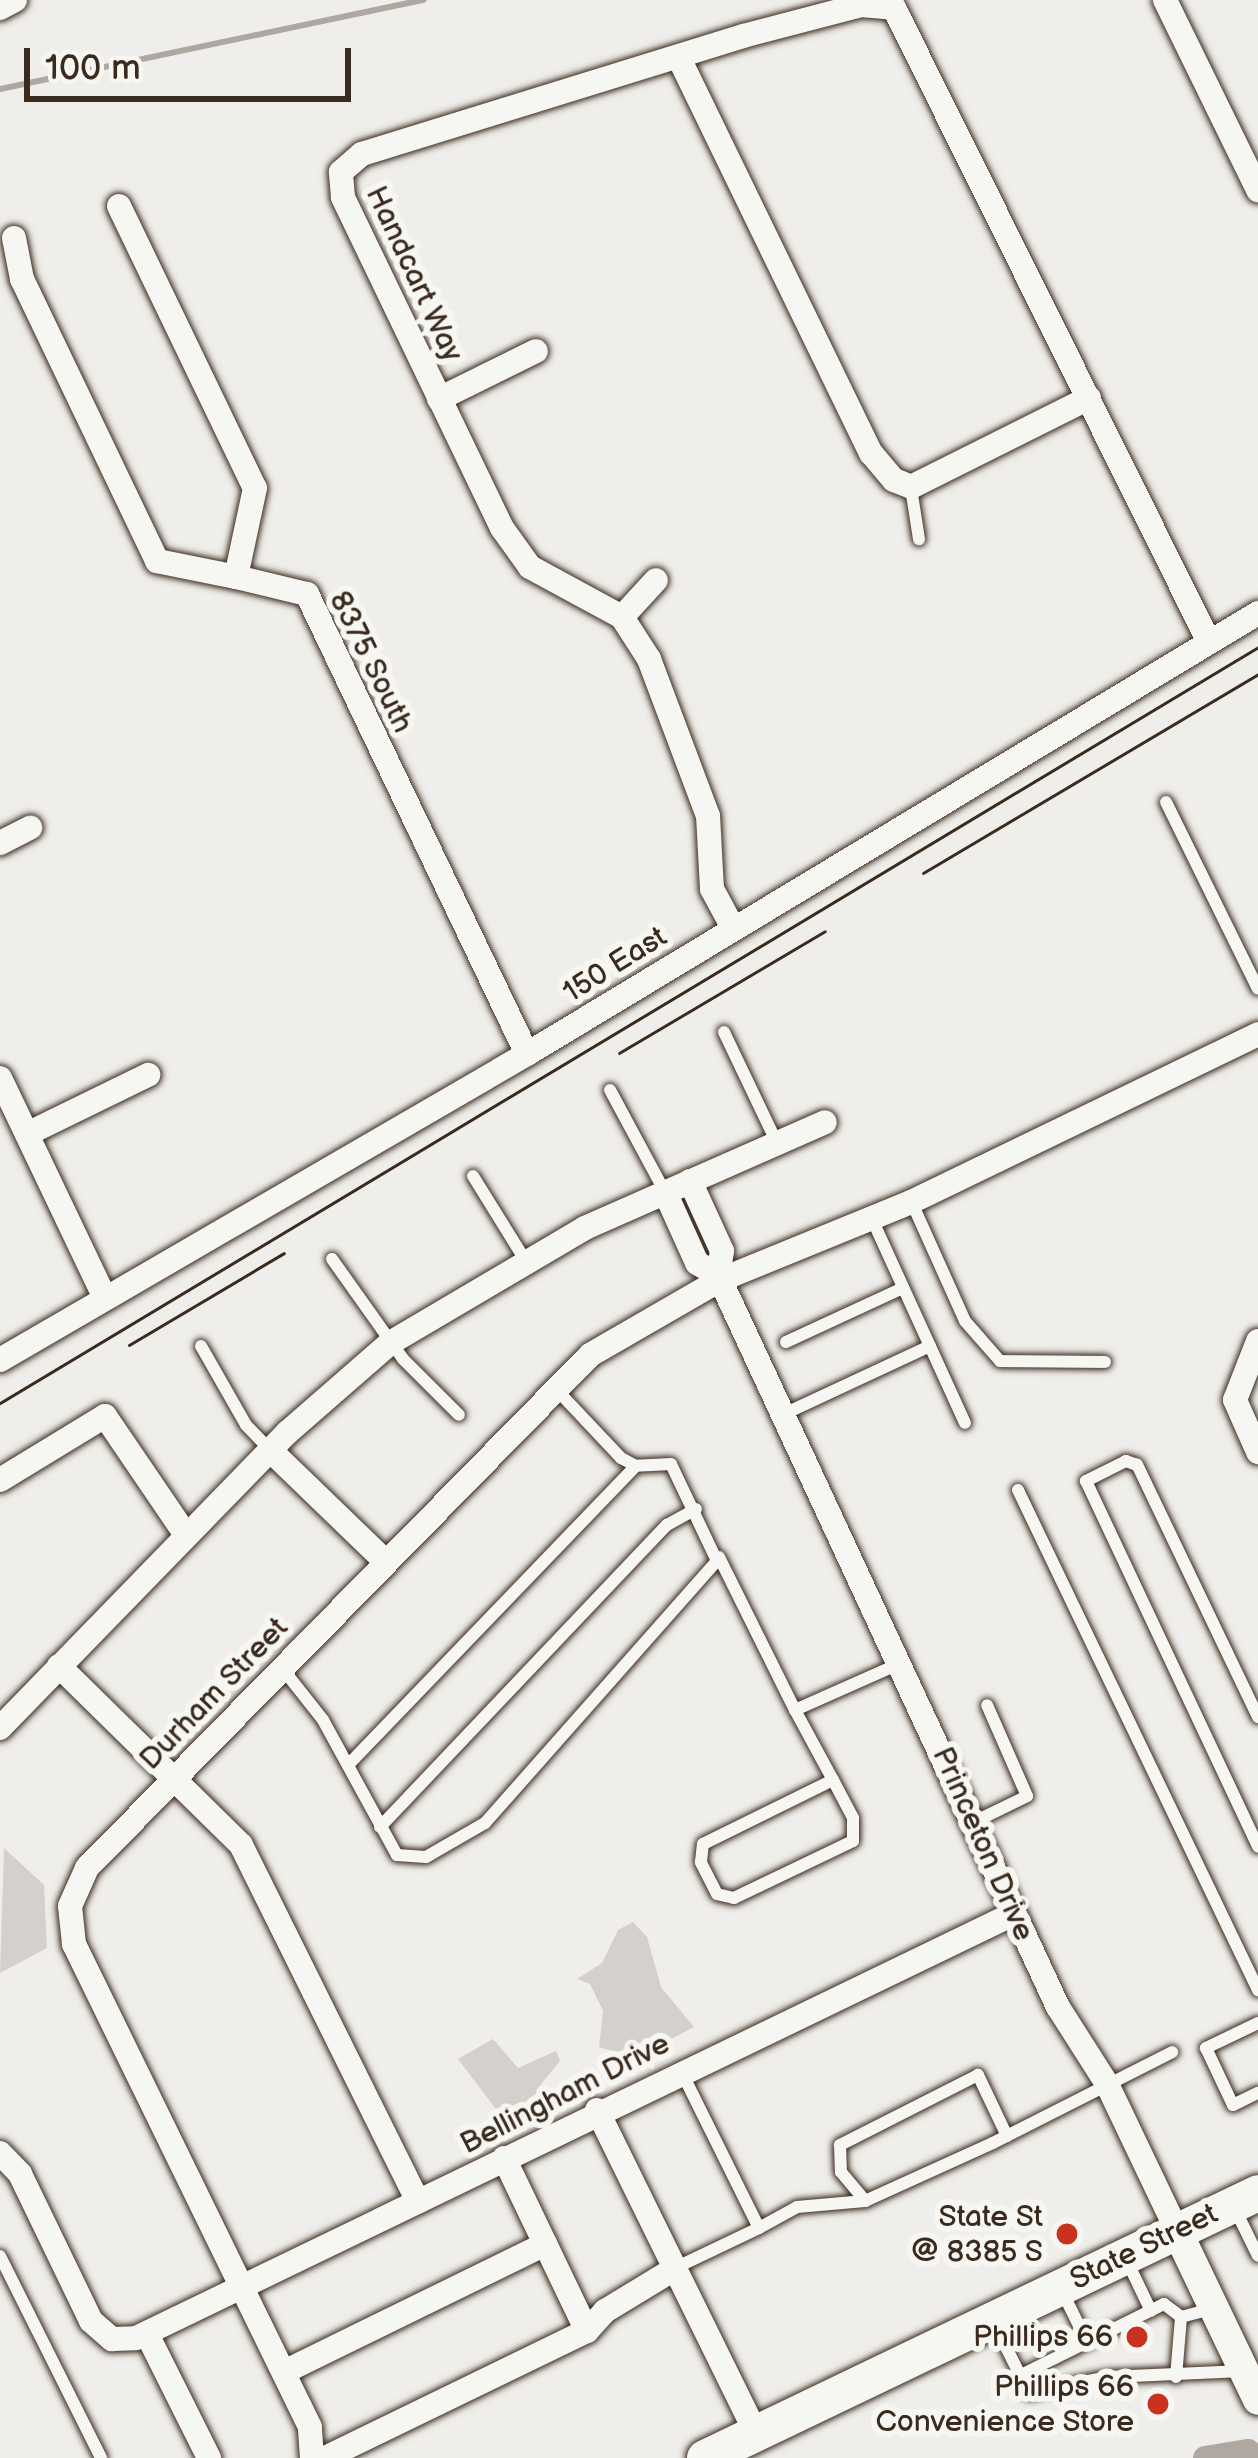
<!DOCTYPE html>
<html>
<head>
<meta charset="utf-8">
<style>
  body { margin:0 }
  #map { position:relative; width:1258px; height:2458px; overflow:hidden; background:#efeeea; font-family:"Balsamiq Sans",sans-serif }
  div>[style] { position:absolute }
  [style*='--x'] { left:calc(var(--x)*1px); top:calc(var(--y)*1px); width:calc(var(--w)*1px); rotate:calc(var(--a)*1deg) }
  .green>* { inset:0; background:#d4d1cc }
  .stream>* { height:6px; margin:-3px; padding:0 3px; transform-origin:3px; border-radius:3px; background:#afa8a1 }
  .canal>* { height:24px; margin:-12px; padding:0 12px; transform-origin:12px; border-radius:12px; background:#afa8a1 }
  .roads { filter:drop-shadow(0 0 3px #3b2a1e) drop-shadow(0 0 3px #3b2a1e) }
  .service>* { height:12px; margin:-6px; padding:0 6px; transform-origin:6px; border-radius:6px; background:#f6f6f2 }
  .minor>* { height:24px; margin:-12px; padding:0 12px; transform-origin:12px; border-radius:12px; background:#f6f6f2 }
  .tertiary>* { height:30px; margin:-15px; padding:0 15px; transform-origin:15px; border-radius:15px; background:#f6f6f2 }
  .primary>* { height:36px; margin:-18px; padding:0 18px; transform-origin:18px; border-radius:18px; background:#f6f6f2 }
  .tram>* { height:3px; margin:-1.5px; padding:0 1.5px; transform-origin:1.5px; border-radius:1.5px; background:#3b2a1e }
  .dots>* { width:33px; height:33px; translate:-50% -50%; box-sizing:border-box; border:6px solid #f6f6f2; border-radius:50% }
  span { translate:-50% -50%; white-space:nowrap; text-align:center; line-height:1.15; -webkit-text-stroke:12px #f6f6f2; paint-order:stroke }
  .street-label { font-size:30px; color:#3b2a1e }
  .poi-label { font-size:30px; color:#3b2a1e }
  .right { translate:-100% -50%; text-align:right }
  .scale { position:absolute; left:24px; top:48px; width:327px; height:54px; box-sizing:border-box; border:6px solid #3b2a1e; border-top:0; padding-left:15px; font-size:36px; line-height:42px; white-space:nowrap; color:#3b2a1e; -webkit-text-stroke:9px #f6f6f2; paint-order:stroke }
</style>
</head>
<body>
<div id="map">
  <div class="green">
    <div style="clip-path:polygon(4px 1848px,44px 1885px,47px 1948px,0 1973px)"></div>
    <div style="clip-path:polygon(633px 1922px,647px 1937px,661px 1987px,694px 2027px,635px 2058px,599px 2047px,603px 2011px,590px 1984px,577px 1979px,602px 1963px,618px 1930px)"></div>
    <div style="clip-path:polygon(493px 2039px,518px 2068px,556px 2051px,560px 2061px,541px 2084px,531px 2118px,511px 2129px,458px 2059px)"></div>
  </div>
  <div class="stream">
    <div style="--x:0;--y:89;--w:433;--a:-11.9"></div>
  </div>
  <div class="canal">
    <div style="--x:1205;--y:2458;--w:44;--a:-9.2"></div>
  </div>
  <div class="roads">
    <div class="service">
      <div style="--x:911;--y:488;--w:52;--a:81.1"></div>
      <div style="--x:1166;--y:802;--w:208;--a:63.8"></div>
      <div style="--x:724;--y:1032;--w:123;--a:64.5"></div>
      <div style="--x:610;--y:1090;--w:116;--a:61.7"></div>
      <div style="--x:473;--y:1176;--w:99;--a:58.2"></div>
      <div style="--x:912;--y:1203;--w:129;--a:65.8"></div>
      <div style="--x:965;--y:1321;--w:53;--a:48.8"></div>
      <div style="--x:1000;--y:1361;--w:105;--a:0.5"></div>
      <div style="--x:872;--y:1219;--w:224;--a:65.5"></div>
      <div style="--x:332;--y:1259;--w:123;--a:54.6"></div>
      <div style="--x:403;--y:1359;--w:79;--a:45"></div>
      <div style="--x:786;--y:1342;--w:129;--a:-24.8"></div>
      <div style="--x:201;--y:1346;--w:91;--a:60.3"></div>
      <div style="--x:246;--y:1425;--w:33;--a:46"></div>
      <div style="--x:784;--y:1414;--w:161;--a:-25"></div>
      <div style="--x:1018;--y:1490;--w:555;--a:64.36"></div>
      <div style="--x:719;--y:1557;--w:171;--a:63.6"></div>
      <div style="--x:795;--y:1710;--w:114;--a:-23.9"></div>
      <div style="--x:282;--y:1668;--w:66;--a:51.7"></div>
      <div style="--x:323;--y:1720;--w:154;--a:61.3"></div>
      <div style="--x:397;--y:1855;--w:29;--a:4"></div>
      <div style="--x:426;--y:1857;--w:68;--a:-30"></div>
      <div style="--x:485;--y:1823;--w:350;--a:-48.5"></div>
      <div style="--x:717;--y:1561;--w:107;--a:-115.4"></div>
      <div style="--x:671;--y:1464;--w:35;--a:177"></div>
      <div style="--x:636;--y:1466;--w:17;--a:-152"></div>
      <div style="--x:621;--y:1458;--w:95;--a:-133.3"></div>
      <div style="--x:795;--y:1710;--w:80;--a:61.5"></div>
      <div style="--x:833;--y:1780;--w:43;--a:62.2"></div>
      <div style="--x:853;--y:1818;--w:23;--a:90"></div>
      <div style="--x:853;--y:1841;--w:132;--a:154.4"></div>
      <div style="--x:734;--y:1898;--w:17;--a:-167"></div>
      <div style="--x:717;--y:1894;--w:36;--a:-117"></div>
      <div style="--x:701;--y:1862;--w:18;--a:-84"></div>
      <div style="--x:703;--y:1844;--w:145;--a:-26.2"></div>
      <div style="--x:1258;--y:1717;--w:280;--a:-115.6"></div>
      <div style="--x:1137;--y:1465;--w:12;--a:-160"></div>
      <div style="--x:1126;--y:1461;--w:45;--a:153.4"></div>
      <div style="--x:1086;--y:1481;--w:404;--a:64.8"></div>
      <div style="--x:348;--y:1765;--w:415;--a:-46.1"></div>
      <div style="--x:974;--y:1822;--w:59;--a:-26.1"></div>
      <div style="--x:1027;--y:1796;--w:99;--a:-113.7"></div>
      <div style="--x:380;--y:1827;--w:417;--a:-46.5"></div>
      <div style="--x:667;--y:1525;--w:33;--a:-29"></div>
      <div style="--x:1258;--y:2023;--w:58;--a:154.3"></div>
      <div style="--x:1206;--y:2048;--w:63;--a:64.7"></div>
      <div style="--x:1233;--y:2105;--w:28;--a:-26"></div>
      <div style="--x:1007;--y:2136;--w:68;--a:-115.4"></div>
      <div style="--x:978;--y:2075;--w:155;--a:153.1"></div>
      <div style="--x:840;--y:2145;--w:27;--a:88"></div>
      <div style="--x:841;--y:2172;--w:38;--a:50"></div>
      <div style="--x:865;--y:2201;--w:141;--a:-24.4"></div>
      <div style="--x:993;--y:2143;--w:201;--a:-26.9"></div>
      <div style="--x:1235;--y:2209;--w:52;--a:63.9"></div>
      <div style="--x:759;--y:2228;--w:43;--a:-28.9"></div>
      <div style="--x:797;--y:2207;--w:68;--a:-5"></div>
      <div style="--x:0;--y:2256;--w:226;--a:63.4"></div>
      <div style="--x:1128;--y:2263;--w:53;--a:64.4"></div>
      <div style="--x:675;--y:2268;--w:93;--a:-25.5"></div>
      <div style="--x:759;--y:2228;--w:175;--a:-116.4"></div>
      <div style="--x:1061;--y:2289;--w:59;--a:63.9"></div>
      <div style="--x:995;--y:2325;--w:76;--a:63.4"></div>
      <div style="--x:1029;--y:2393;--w:81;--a:-11.4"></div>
      <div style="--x:1108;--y:2377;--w:135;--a:-2.5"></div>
      <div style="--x:1019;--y:2376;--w:162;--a:-26.4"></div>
      <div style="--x:1164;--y:2304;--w:21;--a:37"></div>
      <div style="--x:1181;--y:2317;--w:34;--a:-15"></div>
      <div style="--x:1176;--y:2377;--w:60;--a:-85.2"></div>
    </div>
    <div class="minor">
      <div style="--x:1165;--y:0;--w:212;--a:63.9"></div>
      <div style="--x:0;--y:8;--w:17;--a:-28"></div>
      <div style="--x:680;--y:60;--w:437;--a:64.1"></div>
      <div style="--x:871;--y:453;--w:35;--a:50"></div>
      <div style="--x:894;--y:480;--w:18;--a:22"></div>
      <div style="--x:911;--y:487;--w:199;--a:-26.6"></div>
      <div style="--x:119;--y:206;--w:313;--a:64.3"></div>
      <div style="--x:255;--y:488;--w:91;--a:102.1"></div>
      <div style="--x:236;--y:577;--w:73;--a:13.5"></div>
      <div style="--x:307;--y:594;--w:510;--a:64.44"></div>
      <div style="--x:14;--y:238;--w:42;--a:79"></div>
      <div style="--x:22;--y:279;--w:313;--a:64.4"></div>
      <div style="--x:157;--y:561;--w:81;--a:11.4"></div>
      <div style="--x:439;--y:399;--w:108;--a:-26.3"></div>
      <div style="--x:622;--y:617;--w:50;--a:-47.4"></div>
      <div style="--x:0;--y:843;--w:34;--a:-27"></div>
      <div style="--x:733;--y:928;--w:44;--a:-118.3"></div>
      <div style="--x:712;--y:889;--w:73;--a:-93.1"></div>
      <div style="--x:708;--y:816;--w:168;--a:-110.6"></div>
      <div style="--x:649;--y:659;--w:50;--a:-122.7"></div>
      <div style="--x:622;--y:617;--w:105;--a:-151.5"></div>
      <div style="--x:530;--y:567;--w:48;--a:-125.7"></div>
      <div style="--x:502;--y:528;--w:367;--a:-115.7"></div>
      <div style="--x:343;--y:197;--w:25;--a:-95"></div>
      <div style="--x:341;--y:172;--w:28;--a:-41"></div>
      <div style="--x:362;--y:154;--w:399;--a:-17.2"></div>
      <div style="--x:743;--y:36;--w:122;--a:-14.7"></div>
      <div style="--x:861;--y:5;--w:33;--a:5"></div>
      <div style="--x:894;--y:8;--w:708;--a:63.58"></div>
      <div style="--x:0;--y:1078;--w:244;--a:64.5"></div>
      <div style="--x:27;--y:1134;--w:135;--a:-26"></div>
      <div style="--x:690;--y:1181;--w:77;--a:65.4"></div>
      <div style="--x:722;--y:1251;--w:24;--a:99"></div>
      <div style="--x:665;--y:1192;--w:78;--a:65.7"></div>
      <div style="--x:697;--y:1263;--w:24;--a:30"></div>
      <div style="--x:718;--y:1275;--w:807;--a:65.09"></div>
      <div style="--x:1058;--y:2007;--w:91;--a:57.5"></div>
      <div style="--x:1107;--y:2084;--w:163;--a:64.5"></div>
      <div style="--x:1258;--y:1341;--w:63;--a:111.3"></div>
      <div style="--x:1235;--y:1400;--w:57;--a:66.1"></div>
      <div style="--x:0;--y:1360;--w:609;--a:-30.14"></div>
      <div style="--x:527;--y:1054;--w:854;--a:-31.1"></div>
      <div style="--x:270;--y:1450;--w:158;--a:44"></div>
      <div style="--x:0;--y:1480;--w:123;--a:-31.4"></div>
      <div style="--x:105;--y:1416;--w:144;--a:55.8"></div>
      <div style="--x:59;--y:1666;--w:255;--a:44.5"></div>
      <div style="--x:241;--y:1845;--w:398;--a:63.6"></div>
      <div style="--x:0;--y:1728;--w:413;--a:-45.8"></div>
      <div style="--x:288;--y:1432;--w:135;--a:-41.1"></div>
      <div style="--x:390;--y:1343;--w:226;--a:-30.5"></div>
      <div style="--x:585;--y:1228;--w:262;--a:-23.8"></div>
      <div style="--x:597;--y:2110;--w:360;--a:63.8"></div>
      <div style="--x:0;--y:2153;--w:29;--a:46"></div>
      <div style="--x:20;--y:2174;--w:163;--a:64.2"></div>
      <div style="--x:91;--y:2321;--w:28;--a:41"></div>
      <div style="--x:112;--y:2339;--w:24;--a:-2"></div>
      <div style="--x:136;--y:2338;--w:974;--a:-25.8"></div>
      <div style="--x:504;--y:2158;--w:192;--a:64.4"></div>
      <div style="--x:147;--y:2334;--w:139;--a:63.4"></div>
      <div style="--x:284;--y:2372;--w:291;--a:-26.1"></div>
      <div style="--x:312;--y:2458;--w:31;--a:-94"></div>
      <div style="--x:310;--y:2427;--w:538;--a:-116.04"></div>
      <div style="--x:74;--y:1944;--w:38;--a:-96"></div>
      <div style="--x:70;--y:1906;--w:42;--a:-65.9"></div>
      <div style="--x:87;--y:1868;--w:718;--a:-45.56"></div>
      <div style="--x:590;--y:1355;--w:150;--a:-30"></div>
      <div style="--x:720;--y:1280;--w:206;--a:-22.2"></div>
      <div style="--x:911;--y:1202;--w:386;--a:-25.8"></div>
      <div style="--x:325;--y:2458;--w:291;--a:-25.9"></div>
      <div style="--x:587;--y:2331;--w:27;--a:-48"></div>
      <div style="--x:605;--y:2311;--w:81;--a:-31.3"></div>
    </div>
    <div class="tertiary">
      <div style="--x:1177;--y:2231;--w:187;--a:64.4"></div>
    </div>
    <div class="primary">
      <div style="--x:705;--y:2458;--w:613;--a:-25.6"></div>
    </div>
  </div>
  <div class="tram">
    <div style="--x:923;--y:873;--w:390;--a:-30.7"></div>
    <div style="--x:619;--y:1053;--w:239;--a:-30.6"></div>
    <div style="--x:129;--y:1345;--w:180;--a:-30.7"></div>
    <div style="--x:0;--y:1403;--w:1468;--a:-31"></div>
  </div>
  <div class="dots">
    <div style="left:1067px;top:2234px;background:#c8321e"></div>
    <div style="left:1137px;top:2337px;background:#c8321e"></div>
    <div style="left:1158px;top:2404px;background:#c8321e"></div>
  </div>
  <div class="street-label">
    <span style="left:414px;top:274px;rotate:65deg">Handcart Way</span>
    <span style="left:371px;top:662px;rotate:64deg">8375 South</span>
    <span style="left:615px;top:965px;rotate:-32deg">150 East</span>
    <span style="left:214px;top:1694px;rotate:-46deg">Durham Street</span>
    <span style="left:983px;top:1844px;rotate:66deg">Princeton Drive</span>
    <span style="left:565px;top:2094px;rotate:-27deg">Bellingham Drive</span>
    <span style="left:1144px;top:2247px;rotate:-26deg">State Street</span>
  </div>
  <div class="poi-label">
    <span class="right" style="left:1043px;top:2234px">State St<br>@ 8385 S</span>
    <span class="right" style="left:1113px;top:2337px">Phillips 66</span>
    <span class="right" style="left:1134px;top:2404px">Phillips 66<br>Convenience Store</span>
  </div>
  <div class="scale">100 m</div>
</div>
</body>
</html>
